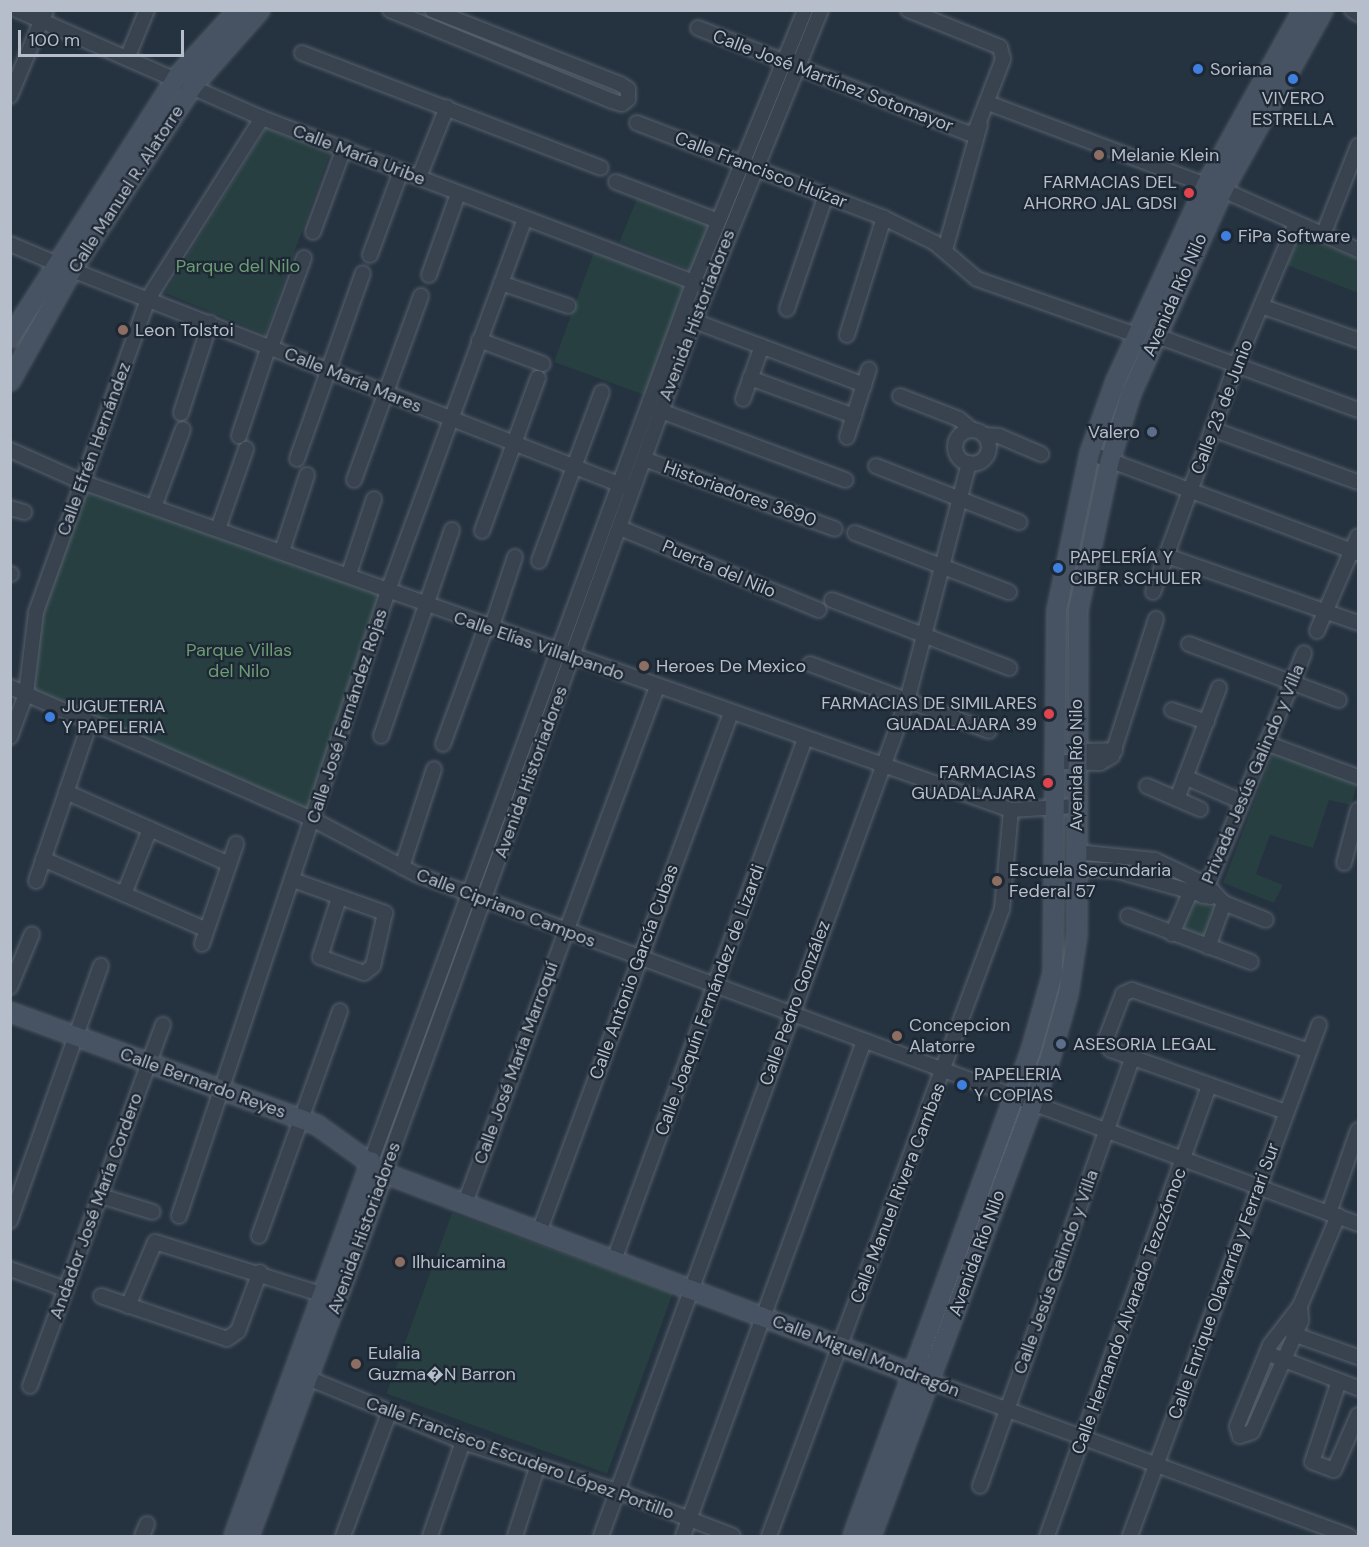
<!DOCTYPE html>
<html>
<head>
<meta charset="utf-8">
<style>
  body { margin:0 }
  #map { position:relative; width:1369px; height:1547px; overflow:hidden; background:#25323f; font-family:"DM Sans",sans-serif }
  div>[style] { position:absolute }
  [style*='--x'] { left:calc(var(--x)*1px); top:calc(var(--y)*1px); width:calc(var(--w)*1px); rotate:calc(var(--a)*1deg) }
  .green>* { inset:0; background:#273f40; transform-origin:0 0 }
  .roads { filter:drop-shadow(0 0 2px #57616d) drop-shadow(0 0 2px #57616d) }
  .street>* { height:14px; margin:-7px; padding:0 7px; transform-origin:7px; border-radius:7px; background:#39434f }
  .street>.ring { margin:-7px; padding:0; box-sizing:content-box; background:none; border:14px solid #39434f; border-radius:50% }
  .secondary>* { height:18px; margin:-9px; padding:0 9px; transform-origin:9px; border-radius:9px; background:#475362 }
  .dots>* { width:16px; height:16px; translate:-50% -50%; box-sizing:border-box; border:3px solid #1e2834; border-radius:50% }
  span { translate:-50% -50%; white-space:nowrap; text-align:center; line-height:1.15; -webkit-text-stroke:4.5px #1e2834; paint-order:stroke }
  .poi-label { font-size:18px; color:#b5beca }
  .left { translate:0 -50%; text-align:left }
  .right { translate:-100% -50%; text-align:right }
  .street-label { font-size:18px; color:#b5beca }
  .park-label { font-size:18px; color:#6c9b74 }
  .frame { position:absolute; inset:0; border:12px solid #b5beca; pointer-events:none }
  .scale { position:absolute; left:18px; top:30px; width:166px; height:27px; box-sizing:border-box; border:3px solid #b5beca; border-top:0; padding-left:8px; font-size:18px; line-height:21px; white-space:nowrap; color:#b5beca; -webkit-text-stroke:4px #1e2834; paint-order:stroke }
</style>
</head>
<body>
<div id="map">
  <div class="green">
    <div style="clip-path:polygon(266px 128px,330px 153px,265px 334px,165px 293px)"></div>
    <div style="left:638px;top:196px;width:79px;height:49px;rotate:22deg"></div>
    <div style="clip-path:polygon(1300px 236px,1358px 259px,1358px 293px,1287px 265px)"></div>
    <div style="left:594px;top:252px;width:98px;height:117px;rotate:20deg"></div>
    <div style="clip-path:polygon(83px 485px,381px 594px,310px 814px,30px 692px,34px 623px)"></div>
    <div style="clip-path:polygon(1274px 751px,1358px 782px,1351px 805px,1329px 800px,1313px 848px,1270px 835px,1256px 874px,1283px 885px,1274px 903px,1223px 883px)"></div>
    <div style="clip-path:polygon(1190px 896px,1216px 909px,1203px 940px,1177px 931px)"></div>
    <div style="left:452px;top:1213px;width:235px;height:192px;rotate:20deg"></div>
  </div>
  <div class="roads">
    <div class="street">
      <div style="--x:17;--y:10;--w:268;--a:23.8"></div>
      <div style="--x:262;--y:118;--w:468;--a:20.8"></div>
      <div style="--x:390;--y:10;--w:240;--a:22.3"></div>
      <div style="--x:612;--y:101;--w:10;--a:17"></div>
      <div style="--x:622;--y:104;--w:8;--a:-40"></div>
      <div style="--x:628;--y:99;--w:10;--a:-90"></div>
      <div style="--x:628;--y:89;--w:9;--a:-148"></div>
      <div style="--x:620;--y:84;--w:202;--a:-158.5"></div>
      <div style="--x:1352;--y:10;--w:7;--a:34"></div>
      <div style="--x:698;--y:28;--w:290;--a:21.3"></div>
      <div style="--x:968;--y:133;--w:7;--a:-8"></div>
      <div style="--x:975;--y:132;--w:78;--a:-69"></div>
      <div style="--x:1003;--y:59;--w:12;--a:-104"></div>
      <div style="--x:1000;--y:47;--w:99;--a:-158.1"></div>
      <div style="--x:302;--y:53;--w:320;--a:21"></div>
      <div style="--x:128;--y:56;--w:50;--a:-67.6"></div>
      <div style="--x:10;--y:96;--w:93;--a:-67.3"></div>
      <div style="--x:988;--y:103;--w:233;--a:20.6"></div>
      <div style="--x:637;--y:123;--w:265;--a:21"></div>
      <div style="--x:884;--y:218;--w:57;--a:26.1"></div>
      <div style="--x:935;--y:243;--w:55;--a:40.6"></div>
      <div style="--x:977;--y:279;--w:169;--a:19.4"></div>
      <div style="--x:419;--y:177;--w:75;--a:-68.2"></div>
      <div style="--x:616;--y:182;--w:109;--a:20.9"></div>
      <div style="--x:1223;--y:190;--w:148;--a:24"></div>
      <div style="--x:313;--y:232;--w:90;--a:-69.7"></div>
      <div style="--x:1323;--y:235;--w:96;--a:-68.5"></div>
      <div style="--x:10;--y:244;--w:49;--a:22.9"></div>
      <div style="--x:945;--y:250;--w:130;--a:-74.4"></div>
      <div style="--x:370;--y:255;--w:90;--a:-69.7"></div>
      <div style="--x:72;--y:270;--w:595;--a:21.39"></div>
      <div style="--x:429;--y:275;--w:86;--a:-70.3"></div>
      <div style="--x:501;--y:283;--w:71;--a:18.9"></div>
      <div style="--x:1261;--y:306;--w:103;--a:19.3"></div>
      <div style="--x:787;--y:309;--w:120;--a:-71.1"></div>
      <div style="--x:694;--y:321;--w:182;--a:20.6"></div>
      <div style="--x:847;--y:335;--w:123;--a:-72.5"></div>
      <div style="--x:1157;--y:336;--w:214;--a:20.2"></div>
      <div style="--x:479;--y:340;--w:68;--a:20.6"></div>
      <div style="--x:271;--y:347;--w:95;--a:-69.7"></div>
      <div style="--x:750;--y:378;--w:111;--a:20.1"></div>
      <div style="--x:900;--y:396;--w:63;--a:21.3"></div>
      <div style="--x:959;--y:419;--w:17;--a:40"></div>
      <div style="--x:743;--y:399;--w:56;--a:-70.3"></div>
      <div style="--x:661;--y:411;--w:197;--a:20.5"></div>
      <div style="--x:181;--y:413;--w:95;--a:-72.1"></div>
      <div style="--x:1212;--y:429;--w:155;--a:20"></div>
      <div class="ring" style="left:955px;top:430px;width:20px;height:20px"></div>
      <div style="--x:985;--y:435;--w:14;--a:4"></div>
      <div style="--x:999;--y:436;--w:46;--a:23.2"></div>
      <div style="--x:239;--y:436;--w:95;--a:-71.6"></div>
      <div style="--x:847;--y:437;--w:71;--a:-72.1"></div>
      <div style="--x:10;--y:450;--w:79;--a:24"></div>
      <div style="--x:82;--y:482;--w:985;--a:19.45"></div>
      <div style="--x:1011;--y:810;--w:65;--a:-3.5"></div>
      <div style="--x:1090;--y:453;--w:286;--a:20.5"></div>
      <div style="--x:297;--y:459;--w:197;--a:-70.5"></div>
      <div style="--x:644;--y:459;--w:203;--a:20.1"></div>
      <div style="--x:876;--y:466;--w:154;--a:21.4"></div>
      <div style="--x:354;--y:480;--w:196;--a:-70"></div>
      <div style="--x:154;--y:507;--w:83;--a:-69.6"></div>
      <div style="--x:10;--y:508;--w:15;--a:16"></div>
      <div style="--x:620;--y:528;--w:215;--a:22.4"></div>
      <div style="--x:218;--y:529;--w:85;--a:-70.7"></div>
      <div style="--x:482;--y:531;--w:163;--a:-69.9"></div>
      <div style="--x:855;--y:533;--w:165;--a:21"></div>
      <div style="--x:282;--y:551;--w:80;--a:-71.8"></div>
      <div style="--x:1167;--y:556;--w:202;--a:19.3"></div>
      <div style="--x:539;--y:561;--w:180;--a:-69.6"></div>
      <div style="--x:10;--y:574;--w:1;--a:0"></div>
      <div style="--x:349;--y:574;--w:79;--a:-71.6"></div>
      <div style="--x:1153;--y:592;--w:242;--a:-69.9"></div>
      <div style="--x:1236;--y:365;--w:154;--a:-67.1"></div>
      <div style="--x:832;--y:600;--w:190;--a:21"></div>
      <div style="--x:491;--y:629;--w:76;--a:-71.6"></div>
      <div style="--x:1317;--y:631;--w:103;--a:-66.7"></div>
      <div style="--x:1189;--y:644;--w:160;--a:20.5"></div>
      <div style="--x:810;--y:664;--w:191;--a:20.5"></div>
      <div style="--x:10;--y:687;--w:332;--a:23.6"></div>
      <div style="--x:314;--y:820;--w:115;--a:27.9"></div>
      <div style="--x:416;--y:874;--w:1005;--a:20.38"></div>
      <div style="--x:1172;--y:710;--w:37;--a:19"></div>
      <div style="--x:381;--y:736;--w:218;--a:-71"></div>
      <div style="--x:10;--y:737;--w:46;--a:-69.6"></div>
      <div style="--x:26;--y:694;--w:83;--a:-83"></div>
      <div style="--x:36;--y:612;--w:332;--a:-70.3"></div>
      <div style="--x:148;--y:299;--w:214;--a:-57.8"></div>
      <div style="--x:1266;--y:743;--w:98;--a:20.3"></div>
      <div style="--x:443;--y:744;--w:125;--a:-69.8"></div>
      <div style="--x:1076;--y:751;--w:39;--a:-1"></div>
      <div style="--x:1056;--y:762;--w:44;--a:1.3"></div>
      <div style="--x:1100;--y:763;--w:14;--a:-30"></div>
      <div style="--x:1112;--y:756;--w:144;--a:-72.2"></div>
      <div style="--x:1185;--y:777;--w:62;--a:23.7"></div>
      <div style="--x:1147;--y:786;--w:58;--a:23.5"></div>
      <div style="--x:66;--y:792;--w:178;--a:23.8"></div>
      <div style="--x:1177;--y:799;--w:119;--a:-69.3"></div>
      <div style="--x:1076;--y:852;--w:79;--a:5.8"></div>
      <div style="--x:1155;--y:860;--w:58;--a:25.7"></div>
      <div style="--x:1207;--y:885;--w:25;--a:47"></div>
      <div style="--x:1224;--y:903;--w:45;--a:22"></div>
      <div style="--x:43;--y:859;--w:176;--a:23.4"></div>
      <div style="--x:1344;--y:863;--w:55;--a:-75.2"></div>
      <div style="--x:402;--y:867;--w:103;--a:-71.9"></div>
      <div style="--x:1077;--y:869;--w:37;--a:2"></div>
      <div style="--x:1114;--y:870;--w:100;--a:15.7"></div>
      <div style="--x:293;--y:880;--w:98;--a:19.7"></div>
      <div style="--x:385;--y:913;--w:54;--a:102.8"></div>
      <div style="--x:373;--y:966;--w:11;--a:142"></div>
      <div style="--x:364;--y:973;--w:47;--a:-160"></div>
      <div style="--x:320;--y:957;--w:62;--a:-72.1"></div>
      <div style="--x:36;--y:881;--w:165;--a:-71.2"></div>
      <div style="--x:124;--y:894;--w:70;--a:-68.2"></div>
      <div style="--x:1203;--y:896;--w:263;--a:-67.4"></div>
      <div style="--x:1128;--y:916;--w:131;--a:20.5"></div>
      <div style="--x:1172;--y:934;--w:45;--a:-66.3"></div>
      <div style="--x:202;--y:944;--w:106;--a:-71.2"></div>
      <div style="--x:1208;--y:947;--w:47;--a:-70"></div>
      <div style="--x:10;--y:987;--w:57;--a:-67.5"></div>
      <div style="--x:1286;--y:1112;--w:186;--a:-160.5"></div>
      <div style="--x:1111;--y:1050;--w:11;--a:-124"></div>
      <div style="--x:1105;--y:1041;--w:50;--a:-69"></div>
      <div style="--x:1123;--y:994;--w:10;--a:-24"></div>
      <div style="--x:1132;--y:990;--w:187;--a:19"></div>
      <div style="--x:371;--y:1161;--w:937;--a:-69.84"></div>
      <div style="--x:694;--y:281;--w:293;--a:-67.7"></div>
      <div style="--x:384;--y:1173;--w:907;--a:-70.01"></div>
      <div style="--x:694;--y:321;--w:336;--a:-67.8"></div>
      <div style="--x:101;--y:1196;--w:54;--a:17.1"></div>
      <div style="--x:465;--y:1203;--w:551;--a:-69.59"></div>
      <div style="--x:1329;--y:1213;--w:88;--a:-70.7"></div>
      <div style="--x:179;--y:1216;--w:662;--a:-71.51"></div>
      <div style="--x:389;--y:588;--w:393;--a:-69.8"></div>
      <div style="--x:10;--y:1221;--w:271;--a:-70.4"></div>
      <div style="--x:539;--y:1232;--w:553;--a:-69.7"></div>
      <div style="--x:259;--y:1236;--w:239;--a:-70.2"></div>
      <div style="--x:614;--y:1260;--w:555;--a:-69.87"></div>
      <div style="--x:10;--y:1269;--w:59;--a:20"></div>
      <div style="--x:101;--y:1296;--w:133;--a:18.8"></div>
      <div style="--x:227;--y:1339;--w:14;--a:-36"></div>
      <div style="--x:238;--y:1331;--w:63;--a:-69.6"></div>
      <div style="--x:128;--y:1306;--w:69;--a:-67.1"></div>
      <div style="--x:155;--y:1242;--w:183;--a:17.4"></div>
      <div style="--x:1300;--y:1306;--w:15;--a:86"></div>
      <div style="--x:1301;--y:1321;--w:121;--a:113.8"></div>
      <div style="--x:1252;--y:1432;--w:13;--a:162"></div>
      <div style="--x:1240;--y:1436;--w:10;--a:-107"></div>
      <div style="--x:1237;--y:1426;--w:87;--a:-67.8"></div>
      <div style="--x:1270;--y:1345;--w:49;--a:-52.4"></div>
      <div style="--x:1300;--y:1306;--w:98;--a:-67.1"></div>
      <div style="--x:1293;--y:1334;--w:69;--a:19.5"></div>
      <div style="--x:1274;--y:1356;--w:90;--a:20.9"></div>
      <div style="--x:308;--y:1378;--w:168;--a:22.4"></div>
      <div style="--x:463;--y:1442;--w:162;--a:17.7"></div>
      <div style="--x:617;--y:1491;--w:124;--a:21.2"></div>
      <div style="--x:930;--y:1381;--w:447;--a:20.3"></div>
      <div style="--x:1339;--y:1381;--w:85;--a:108.4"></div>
      <div style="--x:1312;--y:1462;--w:23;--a:20"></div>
      <div style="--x:1334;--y:1470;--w:60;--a:-66.4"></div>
      <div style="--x:30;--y:1386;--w:385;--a:-69.8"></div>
      <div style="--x:980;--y:1486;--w:455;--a:-70.4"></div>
      <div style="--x:142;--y:1536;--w:13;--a:-67"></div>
      <div style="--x:343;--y:1536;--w:131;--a:-69.5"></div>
      <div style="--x:430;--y:1536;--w:100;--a:-70.7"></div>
      <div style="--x:515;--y:1536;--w:71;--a:-72.1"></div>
      <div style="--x:601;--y:1536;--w:889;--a:-69.87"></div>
      <div style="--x:907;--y:701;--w:246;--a:-75.4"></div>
      <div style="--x:683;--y:1536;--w:527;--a:-69.91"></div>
      <div style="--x:769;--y:1536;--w:669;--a:-69.61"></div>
      <div style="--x:1002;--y:909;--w:99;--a:-84.8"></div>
      <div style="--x:1047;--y:1536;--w:479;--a:-70.2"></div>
      <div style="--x:1130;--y:1536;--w:545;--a:-69.7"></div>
    </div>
    <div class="secondary">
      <div style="--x:10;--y:338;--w:308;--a:-57.4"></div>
      <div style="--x:176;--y:78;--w:92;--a:-47.6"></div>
      <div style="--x:10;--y:381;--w:127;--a:-60.8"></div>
      <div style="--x:72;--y:270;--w:219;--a:-56.7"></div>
      <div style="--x:192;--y:87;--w:103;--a:-48.6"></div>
      <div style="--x:10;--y:1012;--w:327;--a:20.2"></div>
      <div style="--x:317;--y:1125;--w:82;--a:35.6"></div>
      <div style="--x:384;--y:1173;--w:577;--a:20.82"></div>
      <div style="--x:234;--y:1536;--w:399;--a:-69.9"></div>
      <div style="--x:249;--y:1536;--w:387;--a:-69.6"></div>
      <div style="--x:853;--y:1536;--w:517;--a:-69.85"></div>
      <div style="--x:1031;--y:1051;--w:80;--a:-74.1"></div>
      <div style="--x:1053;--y:974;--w:364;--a:-89.4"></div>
      <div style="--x:1057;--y:610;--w:160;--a:-78.1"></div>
      <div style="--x:1090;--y:453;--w:77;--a:-70.1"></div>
      <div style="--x:1116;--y:381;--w:216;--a:-65.3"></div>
      <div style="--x:1206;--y:185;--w:200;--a:-61"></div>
      <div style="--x:871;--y:1536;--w:510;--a:-69.47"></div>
      <div style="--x:1050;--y:1058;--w:66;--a:-74.3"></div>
      <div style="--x:1068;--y:994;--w:60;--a:-81.3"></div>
      <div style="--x:1077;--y:935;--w:325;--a:-89.8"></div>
      <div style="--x:1078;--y:610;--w:153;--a:-78"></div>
      <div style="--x:1110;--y:460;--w:70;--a:-72.6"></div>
      <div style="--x:1131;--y:393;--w:223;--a:-65.6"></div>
      <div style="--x:1223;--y:190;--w:206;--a:-60.9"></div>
    </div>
  </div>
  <div class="dots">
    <div style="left:1198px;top:69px;background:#3f7fe0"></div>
    <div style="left:1293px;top:79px;background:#3f7fe0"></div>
    <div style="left:1099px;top:155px;background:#8d6e63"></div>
    <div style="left:1189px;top:193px;background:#e0444e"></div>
    <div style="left:1226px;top:236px;background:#3f7fe0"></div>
    <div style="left:123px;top:330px;background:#8d6e63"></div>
    <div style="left:1152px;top:432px;background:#5c6f8a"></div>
    <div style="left:1058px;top:568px;background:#3f7fe0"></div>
    <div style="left:644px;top:666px;background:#8d6e63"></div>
    <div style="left:1049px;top:714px;background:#e0444e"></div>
    <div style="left:50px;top:717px;background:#3f7fe0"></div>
    <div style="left:1048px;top:783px;background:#e0444e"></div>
    <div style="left:997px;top:881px;background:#8d6e63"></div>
    <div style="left:897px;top:1036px;background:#8d6e63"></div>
    <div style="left:1061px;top:1044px;background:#5c6f8a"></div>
    <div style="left:962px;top:1085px;background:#3f7fe0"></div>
    <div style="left:400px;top:1262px;background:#8d6e63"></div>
    <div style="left:356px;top:1364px;background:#8d6e63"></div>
  </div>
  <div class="poi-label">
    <span class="left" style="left:1210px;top:69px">Soriana</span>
    <span style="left:1293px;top:109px">VIVERO<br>ESTRELLA</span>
    <span class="left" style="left:1111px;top:155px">Melanie Klein</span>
    <span class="right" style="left:1177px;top:193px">FARMACIAS DEL<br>AHORRO JAL GDSI</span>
    <span class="left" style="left:1238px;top:236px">FiPa Software</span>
    <span class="left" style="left:135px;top:330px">Leon Tolstoi</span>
    <span class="right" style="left:1140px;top:432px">Valero</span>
    <span class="left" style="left:1070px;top:568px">PAPELERÍA Y<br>CIBER SCHULER</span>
    <span class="left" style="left:656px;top:666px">Heroes De Mexico</span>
    <span class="right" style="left:1037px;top:714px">FARMACIAS DE SIMILARES<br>GUADALAJARA 39</span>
    <span class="left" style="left:62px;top:717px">JUGUETERIA<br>Y PAPELERIA</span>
    <span class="right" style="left:1036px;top:783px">FARMACIAS<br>GUADALAJARA</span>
    <span class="left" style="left:1009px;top:881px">Escuela Secundaria<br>Federal 57</span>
    <span class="left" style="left:909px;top:1036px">Concepcion<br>Alatorre</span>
    <span class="left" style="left:1073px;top:1044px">ASESORIA LEGAL</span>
    <span class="left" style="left:974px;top:1085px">PAPELERIA<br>Y COPIAS</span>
    <span class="left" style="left:412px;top:1262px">Ilhuicamina</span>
    <span class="left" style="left:368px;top:1364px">Eulalia<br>Guzma�N Barron</span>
  </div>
  <div class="street-label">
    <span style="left:833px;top:81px;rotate:21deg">Calle José Martínez Sotomayor</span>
    <span style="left:359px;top:155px;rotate:21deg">Calle María Uribe</span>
    <span style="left:761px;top:170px;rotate:21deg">Calle Francisco Huízar</span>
    <span style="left:126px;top:189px;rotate:-57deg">Calle Manuel R. Alatorre</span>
    <span style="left:1175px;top:295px;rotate:-66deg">Avenida Río Nilo</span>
    <span style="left:697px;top:315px;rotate:-69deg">Avenida Historiadores</span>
    <span style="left:353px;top:380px;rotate:22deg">Calle María Mares</span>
    <span style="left:1222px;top:407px;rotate:-69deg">Calle 23 de Junio</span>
    <span style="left:94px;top:449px;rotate:-70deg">Calle Efrén Hernández</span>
    <span style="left:740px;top:494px;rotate:20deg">Historiadores 3690</span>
    <span style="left:719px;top:569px;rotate:23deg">Puerta del Nilo</span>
    <span style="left:539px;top:646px;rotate:19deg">Calle Elías Villalpando</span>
    <span style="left:347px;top:716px;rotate:-72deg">Calle José Fernández Rojas</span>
    <span style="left:1076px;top:765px;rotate:-90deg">Avenida Río Nilo</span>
    <span style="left:531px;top:772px;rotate:-70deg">Avenida Historiadores</span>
    <span style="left:1253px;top:774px;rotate:-67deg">Privada Jesús Galindo y Villa</span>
    <span style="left:506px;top:908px;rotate:21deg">Calle Cipriano Campos</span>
    <span style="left:634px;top:972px;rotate:-70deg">Calle Antonio García Cubas</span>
    <span style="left:710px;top:1000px;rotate:-70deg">Calle Joaquín Fernández de Lizardi</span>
    <span style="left:795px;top:1003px;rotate:-70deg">Calle Pedro González</span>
    <span style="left:516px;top:1063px;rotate:-70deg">Calle José María Marroquí</span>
    <span style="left:203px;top:1083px;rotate:20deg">Calle Bernardo Reyes</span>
    <span style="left:898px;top:1193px;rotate:-69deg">Calle Manuel Rivera Cambas</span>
    <span style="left:96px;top:1206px;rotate:-70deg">Andador José María Cordero</span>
    <span style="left:364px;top:1228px;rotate:-70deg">Avenida Historiadores</span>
    <span style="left:977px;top:1253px;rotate:-70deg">Avenida Río Nilo</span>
    <span style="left:1056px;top:1272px;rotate:-70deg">Calle Jesús Galindo y Villa</span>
    <span style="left:1224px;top:1281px;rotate:-70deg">Calle Enrique Olavarría y Ferrari Sur</span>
    <span style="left:1129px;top:1311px;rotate:-70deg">Calle Hernando Alvarado Tezozómoc</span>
    <span style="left:866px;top:1356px;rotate:21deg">Calle Miguel Mondragón</span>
    <span style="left:520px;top:1458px;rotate:20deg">Calle Francisco Escudero López Portillo</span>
  </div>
  <div class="park-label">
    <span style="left:238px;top:266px">Parque del Nilo</span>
    <span style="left:239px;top:661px">Parque Villas<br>del Nilo</span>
  </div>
  <div class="frame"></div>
  <div class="scale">100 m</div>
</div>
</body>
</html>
